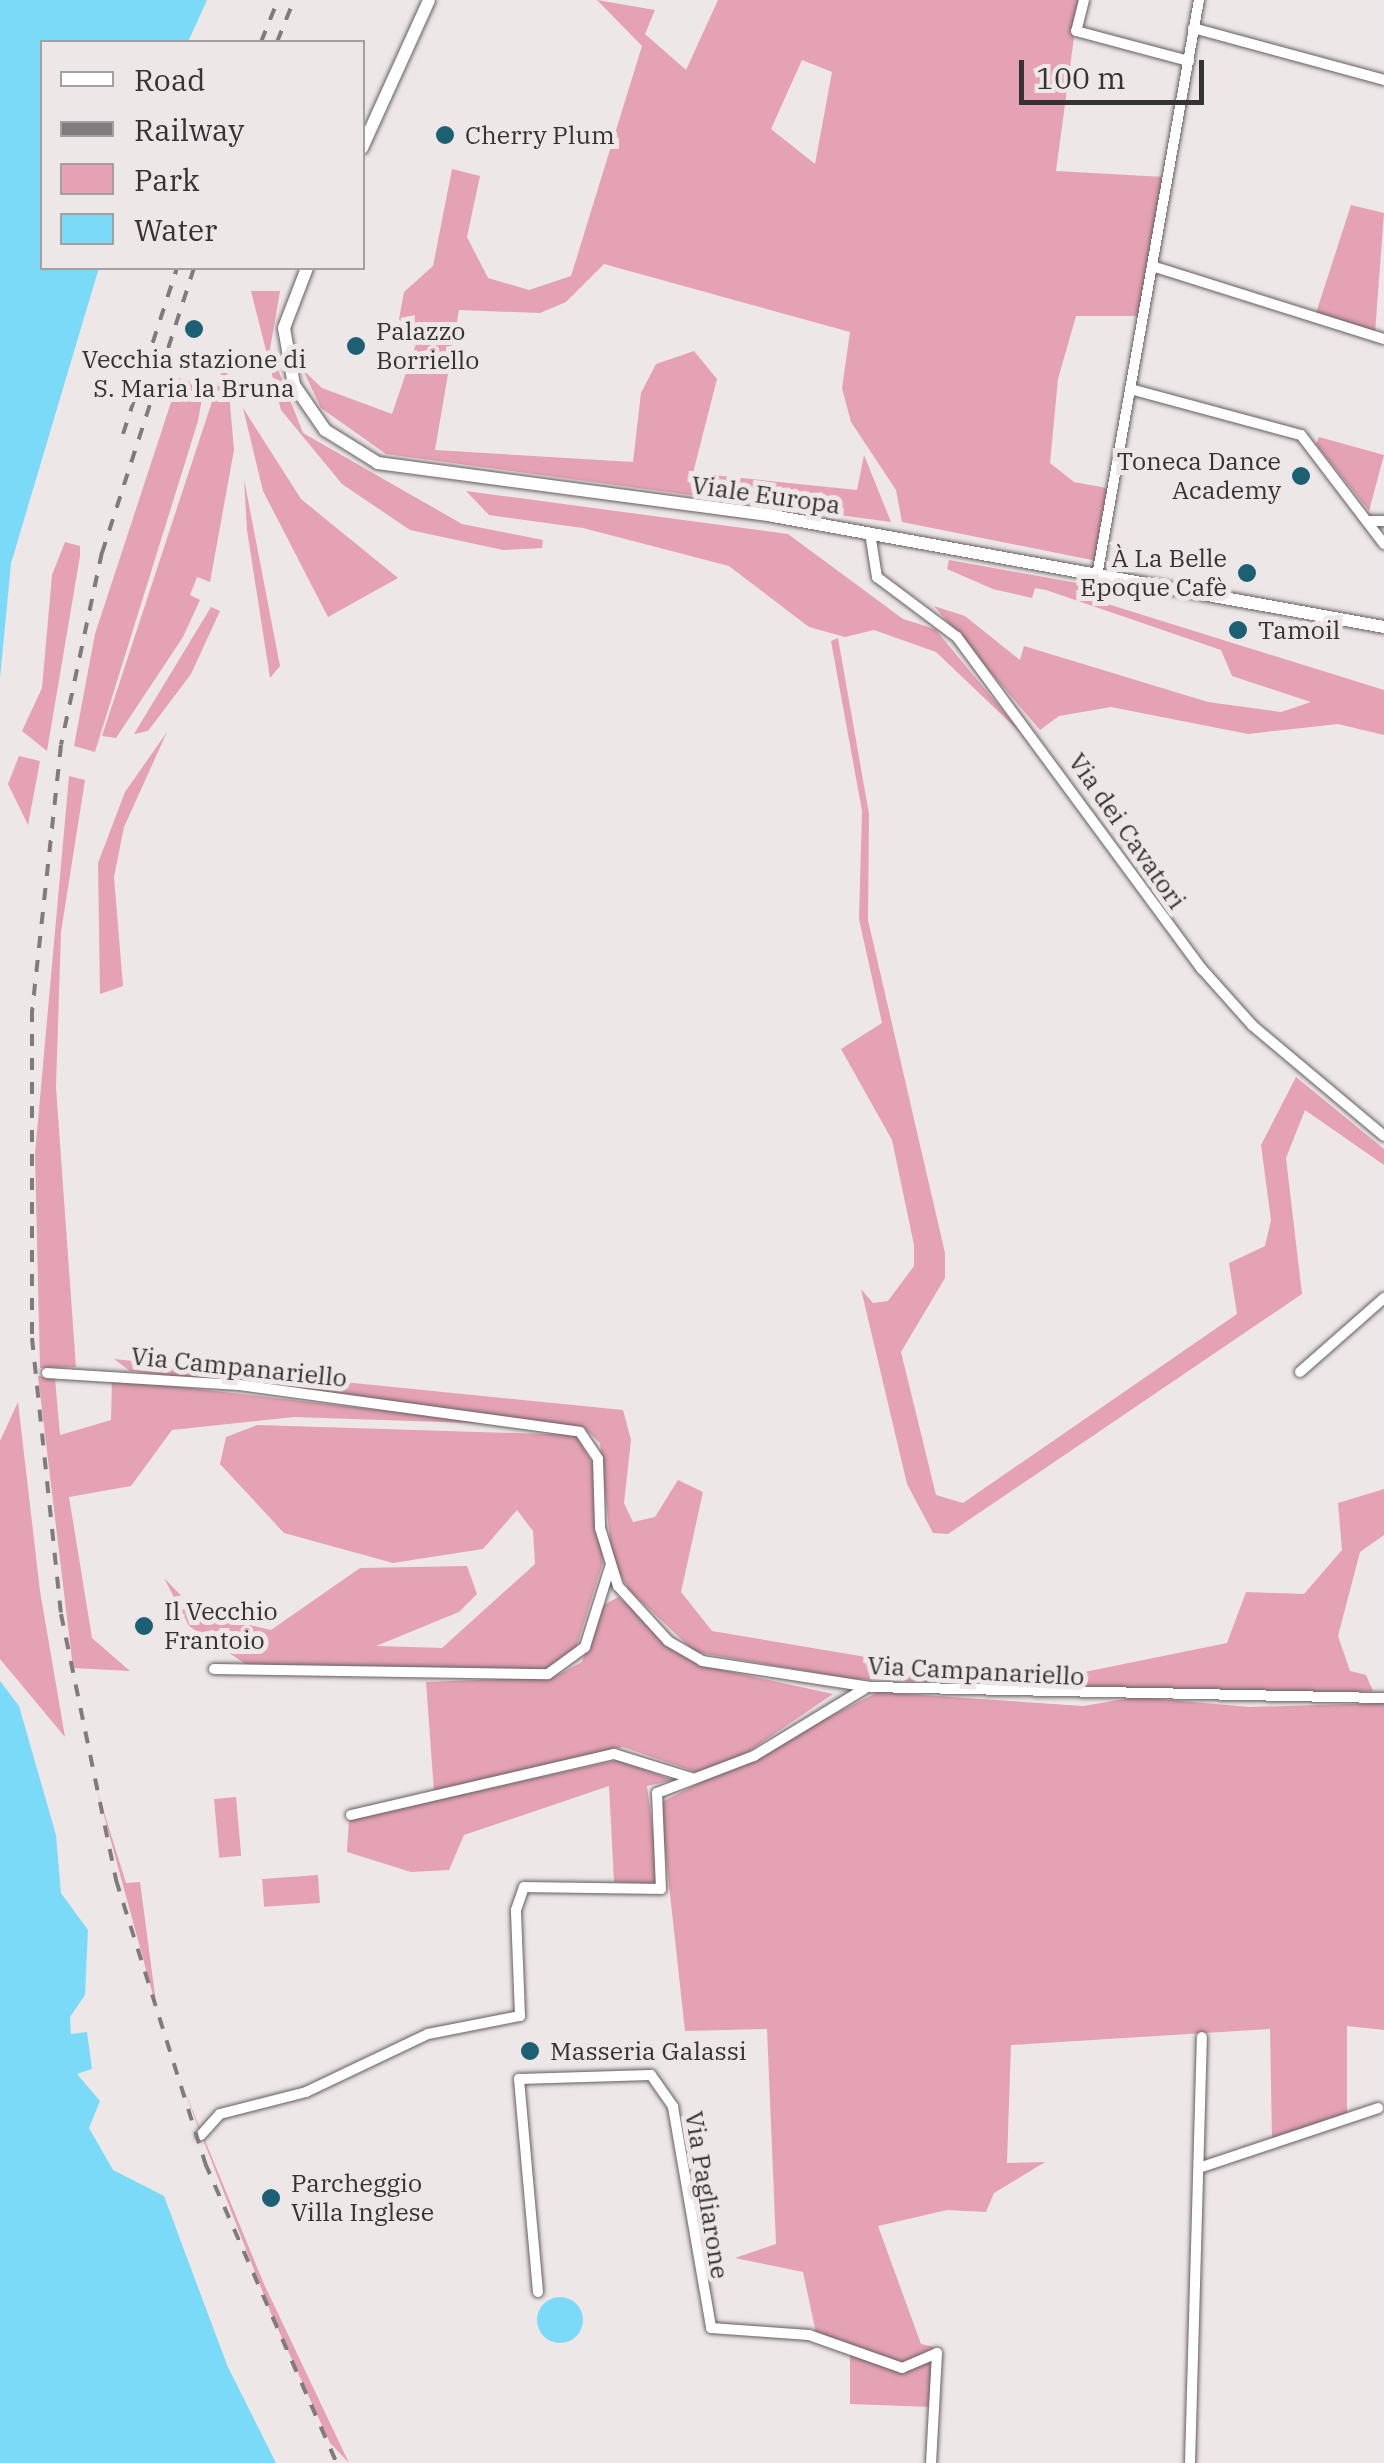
<!DOCTYPE html>
<html>
<head>
<meta charset="utf-8">
<style>
  body { margin:0 }
  #map { position:relative; width:1384px; height:2463px; overflow:hidden; background:#eee7e8; font-family:"IBM Plex Serif",serif }
  div>[style] { position:absolute }
  [style*='--x'] { left:calc(var(--x)*1px); top:calc(var(--y)*1px); width:calc(var(--w)*1px); rotate:calc(var(--a)*1deg) }
  .green>* { inset:0; background:#e5a2b4; transform-origin:0 0 }
  .water>* { inset:0; background:#7cdaf9 }
  .round { border-radius:50% }
  .pier>* { inset:0; background:#eee7e8 }
  .roads { filter:drop-shadow(0 0 2px #645f60) drop-shadow(0 0 2px #645f60) }
  .minor>* { height:10px; margin:-5px; padding:0 5px; transform-origin:5px; border-radius:5px; background:#fff }
  .tertiary>* { height:12px; margin:-6px; padding:0 6px; transform-origin:6px; border-radius:6px; background:#fff }
  .rail>* { height:4px; margin-top:-2px; transform-origin:0; background:repeating-linear-gradient(90deg,#807b7c 0 12px,transparent 0 24px) }
  .dots>* { width:28px; height:28px; translate:-50% -50%; box-sizing:border-box; border:5px solid #eee7e8; border-radius:50% }
  span { translate:-50% -50%; white-space:nowrap; text-align:center; line-height:1.15; -webkit-text-stroke:10px #eee7e8; paint-order:stroke }
  .poi-label { font-size:25px; color:#363334 }
  .left { translate:0 -50%; text-align:left }
  .right { translate:-100% -50%; text-align:right }
  .street-label { font-size:25px; color:#363334 }
  .legend { position:absolute; left:40px; top:40px; width:325px; height:230px; box-sizing:border-box; background:#eee7e8; border:2px solid #a49fa0; margin:0; padding:12px 18px; list-style:none; font-size:30px; color:#363334 }
  .legend li { display:flex; align-items:center; gap:20px; height:50px }
  .legend b { width:50px; border:2px solid #a49fa0 }
  .scale { position:absolute; left:1019px; top:60px; width:185px; height:45px; box-sizing:border-box; border:5px solid #363334; border-top:0; padding-left:12px; font-size:30px; line-height:35px; white-space:nowrap; color:#363334; -webkit-text-stroke:8px #eee7e8; paint-order:stroke }
</style>
</head>
<body>
<div id="map">
  <div class="green">
    <div style="clip-path:polygon(evenodd,597px 0,655px 10px,645px 34px,686px 70px,718px 0,1079px 0,1056px 171px,1165px 177px,1140px 316px,1076px 316px,1058px 379px,1050px 463px,1074px 482px,1112px 489px,1097px 561px,902px 522px,896px 490px,851px 422px,842px 388px,850px 332px,604px 264px,566px 302px,540px 313px,459px 310px,435px 450px,633px 462px,641px 393px,656px 364px,694px 351px,717px 379px,693px 473px,857px 490px,864px 455px,891px 522px,386px 454px,321px 408px,303px 370px,322px 388px,392px 414px,417px 341px,399px 319px,404px 292px,433px 266px,452px 169px,480px 176px,467px 237px,488px 278px,529px 290px,571px 276px,642px 46px,597px 0,802px 60px,832px 72px,815px 164px,771px 129px,802px 60px)"></div>
    <div style="clip-path:polygon(1351px 205px,1384px 213px,1375px 333px,1315px 316px)"></div>
    <div style="clip-path:polygon(251px 291px,280px 291px,270px 349px,303px 433px,462px 524px,543px 540px,542px 548px,503px 550px,410px 530px,342px 484px,281px 410px)"></div>
    <div style="clip-path:polygon(226px 359px,234px 450px,210px 582px,197px 577px,190px 595px,200px 600px,183px 637px,116px 738px,102px 736px)"></div>
    <div style="clip-path:polygon(179px 378px,204px 387px,198px 421px,95px 752px,74px 746px,95px 634px)"></div>
    <div style="clip-path:polygon(243px 408px,301px 499px,398px 578px,328px 617px,263px 491px)"></div>
    <div style="clip-path:polygon(1319px 437px,1384px 455px,1369px 511px,1316px 444px)"></div>
    <div style="clip-path:polygon(244px 479px,280px 666px,270px 678px,247px 530px)"></div>
    <div style="clip-path:polygon(466px 491px,788px 534px,903px 619px,935px 629px,1023px 735px,936px 652px,874px 630px,845px 637px,809px 627px,729px 566px,583px 528px,489px 515px)"></div>
    <div style="clip-path:polygon(65px 542px,80px 546px,80px 556px,47px 751px,22px 731px,42px 688px,52px 575px)"></div>
    <div style="clip-path:polygon(949px 560px,1099px 587px,1098px 601px,1384px 690px,1384px 735px,1338px 724px,1248px 734px,1111px 707px,1059px 716px,1040px 730px,934px 606px,965px 616px,1020px 660px,1024px 646px,1208px 702px,1281px 712px,1311px 702px,1232px 676px,1221px 650px,1046px 590px,1035px 588px,1032px 598px,993px 589px,947px 569px)"></div>
    <div style="clip-path:polygon(211px 607px,220px 611px,191px 674px,148px 731px,134px 734px)"></div>
    <div style="clip-path:polygon(838px 638px,869px 814px,868px 920px,945px 1253px,945px 1278px,901px 1352px,936px 1495px,963px 1503px,1237px 1314px,1229px 1263px,1265px 1246px,1271px 1220px,1261px 1145px,1296px 1077px,1384px 1149px,1384px 1165px,1305px 1110px,1286px 1158px,1302px 1294px,948px 1534px,933px 1533px,907px 1484px,861px 1289px,873px 1303px,888px 1301px,914px 1266px,914px 1245px,892px 1140px,841px 1049px,882px 1023px,859px 919px,862px 811px,831px 641px)"></div>
    <div style="clip-path:polygon(167px 732px,124px 827px,114px 877px,123px 986px,100px 994px,98px 863px,125px 792px)"></div>
    <div style="clip-path:polygon(19px 756px,40px 761px,28px 825px,8px 784px)"></div>
    <div style="clip-path:polygon(69px 776px,85px 780px,61px 932px,56px 1087px,76px 1367px,40px 1368px,35px 1154px)"></div>
    <div style="clip-path:polygon(114px 1359px,623px 1410px,631px 1440px,624px 1503px,633px 1522px,655px 1517px,678px 1480px,703px 1492px,681px 1592px,712px 1631px,973px 1675px,972px 1683px,853px 1679px,695px 1652px,629px 1590px,612px 1559px,600px 1443px,584px 1428px,130px 1371px)"></div>
    <div style="clip-path:polygon(38px 1376px,55px 1378px,60px 1435px,111px 1420px,112px 1379px,500px 1424px,294px 1417px,172px 1430px,131px 1486px,69px 1497px,92px 1638px,130px 1671px,73px 1668px)"></div>
    <div style="clip-path:polygon(18px 1402px,40px 1591px,65px 1737px,0 1659px,0 1441px)"></div>
    <div style="clip-path:polygon(257px 1425px,576px 1435px,595px 1468px,603px 1562px,574px 1655px,547px 1669px,472px 1673px,247px 1665px,189px 1626px,164px 1578px,198px 1613px,271px 1630px,360px 1568px,467px 1566px,477px 1594px,459px 1612px,376px 1646px,442px 1648px,535px 1564px,533px 1531px,517px 1510px,483px 1549px,393px 1563px,284px 1533px,220px 1464px,226px 1437px)"></div>
    <div style="clip-path:polygon(1384px 1489px,1384px 1535px,1360px 1552px,1338px 1636px,1350px 1671px,1366px 1675px,1373px 1691px,1261px 1697px,989px 1681px,1045px 1680px,1227px 1643px,1246px 1592px,1304px 1594px,1342px 1550px,1338px 1503px)"></div>
    <div style="clip-path:polygon(618px 1597px,700px 1665px,833px 1694px,739px 1758px,699px 1773px,623px 1747px,434px 1792px,426px 1682px,554px 1677px,582px 1662px,599px 1608px)"></div>
    <div style="clip-path:polygon(878px 1692px,1083px 1706px,1137px 1697px,1249px 1707px,1384px 1703px,1384px 2030px,1347px 2026px,1347px 2115px,1272px 2141px,1270px 2029px,1011px 2045px,1007px 2163px,1045px 2162px,994px 2193px,986px 2212px,947px 2210px,878px 2226px,921px 2344px,935px 2347px,904px 2363px,816px 2333px,803px 2272px,735px 2258px,776px 2244px,767px 2029px,685px 2031px,660px 1803px)"></div>
    <div style="clip-path:polygon(618px 1760px,673px 1780px,647px 1786px,659px 1877px,652px 1884px,614px 1882px,609px 1786px,464px 1835px,449px 1870px,411px 1872px,347px 1852px,349px 1819px)"></div>
    <div style="clip-path:polygon(96px 1786px,126px 1883px,140px 1882px,157px 2010px)"></div>
    <div style="left:236px;top:1797px;width:59px;height:22px;rotate:85deg"></div>
    <div style="left:318px;top:1875px;width:28px;height:56px;rotate:86deg"></div>
    <div style="clip-path:polygon(178px 2075px,264px 2284px,349px 2463px,330px 2443px,272px 2316px)"></div>
    <div style="clip-path:polygon(850px 2351px,893px 2370px,934px 2356px,931px 2407px,850px 2404px)"></div>
  </div>
  <div class="water">
    <div style="clip-path:polygon(0 0,207px 0,188px 42px,42px 42px,42px 268px,99px 268px,11px 564px,0 678px)"></div>
    <div style="clip-path:polygon(0 1681px,19px 1706px,56px 1835px,61px 1893px,88px 1930px,85px 1995px,70px 2017px,71px 2034px,87px 2032px,92px 2069px,77px 2074px,100px 2101px,89px 2128px,113px 2170px,164px 2196px,228px 2367px,276px 2463px,0 2463px)"></div>
    <div class="round" style="left:537px;top:2297px;width:46px;height:46px"></div>
  </div>
  <div class="pier">
    <div style="clip-path:polygon(99px 268px,16px 565px,5px 679px,11px 564px)"></div>
    <div style="clip-path:polygon(173px 2220px,232px 2365px,281px 2463px,228px 2367px)"></div>
  </div>
  <div class="roads">
    <div class="minor">
      <div style="--x:1084;--y:0;--w:32;--a:104"></div>
      <div style="--x:1076;--y:31;--w:117;--a:14.9"></div>
      <div style="--x:1193;--y:28;--w:198;--a:15.2"></div>
      <div style="--x:1152;--y:266;--w:243;--a:17.5"></div>
      <div style="--x:1130;--y:389;--w:177;--a:15.1"></div>
      <div style="--x:1301;--y:435;--w:137;--a:52.7"></div>
      <div style="--x:1368;--y:521;--w:16;--a:0"></div>
      <div style="--x:870;--y:533;--w:45;--a:81"></div>
      <div style="--x:877;--y:577;--w:100;--a:36.9"></div>
      <div style="--x:957;--y:637;--w:413;--a:53.6"></div>
      <div style="--x:1202;--y:969;--w:76;--a:48.2"></div>
      <div style="--x:1253;--y:1026;--w:171;--a:40"></div>
      <div style="--x:1097;--y:576;--w:585;--a:-79.96"></div>
      <div style="--x:1300;--y:1372;--w:112;--a:-41.4"></div>
      <div style="--x:47;--y:1373;--w:192;--a:3.6"></div>
      <div style="--x:239;--y:1385;--w:344;--a:7.8"></div>
      <div style="--x:580;--y:1432;--w:32;--a:56"></div>
      <div style="--x:598;--y:1459;--w:69;--a:88.3"></div>
      <div style="--x:600;--y:1528;--w:61;--a:72.8"></div>
      <div style="--x:618;--y:1586;--w:74;--a:47.7"></div>
      <div style="--x:668;--y:1641;--w:39;--a:30"></div>
      <div style="--x:702;--y:1661;--w:170;--a:8.8"></div>
      <div style="--x:870;--y:1687;--w:514;--a:1.23"></div>
      <div style="--x:214;--y:1669;--w:334;--a:0.9"></div>
      <div style="--x:548;--y:1674;--w:46;--a:-36.1"></div>
      <div style="--x:585;--y:1647;--w:84;--a:-72.6"></div>
      <div style="--x:351;--y:1815;--w:270;--a:-13.1"></div>
      <div style="--x:614;--y:1754;--w:81;--a:17.3"></div>
      <div style="--x:201;--y:2135;--w:28;--a:-48"></div>
      <div style="--x:220;--y:2114;--w:89;--a:-14.3"></div>
      <div style="--x:306;--y:2092;--w:135;--a:-25.4"></div>
      <div style="--x:428;--y:2034;--w:94;--a:-11.1"></div>
      <div style="--x:520;--y:2016;--w:106;--a:-92.2"></div>
      <div style="--x:516;--y:1910;--w:24;--a:-71"></div>
      <div style="--x:524;--y:1887;--w:137;--a:0.8"></div>
      <div style="--x:661;--y:1889;--w:96;--a:-92.4"></div>
      <div style="--x:657;--y:1793;--w:104;--a:-20.9"></div>
      <div style="--x:754;--y:1756;--w:129;--a:-31.3"></div>
      <div style="--x:1199;--y:2168;--w:189;--a:-18.5"></div>
      <div style="--x:538;--y:2292;--w:214;--a:-95.1"></div>
      <div style="--x:519;--y:2079;--w:132;--a:-1.7"></div>
      <div style="--x:651;--y:2075;--w:39;--a:55"></div>
      <div style="--x:673;--y:2107;--w:224;--a:80.2"></div>
      <div style="--x:711;--y:2328;--w:98;--a:4.1"></div>
      <div style="--x:809;--y:2335;--w:99;--a:19.5"></div>
      <div style="--x:902;--y:2368;--w:38;--a:-23"></div>
      <div style="--x:937;--y:2353;--w:110;--a:93.1"></div>
      <div style="--x:1190;--y:2463;--w:426;--a:-88.4"></div>
    </div>
    <div class="tertiary">
      <div style="--x:362;--y:148;--w:162;--a:-65.6"></div>
      <div style="--x:307;--y:268;--w:64;--a:111"></div>
      <div style="--x:284;--y:328;--w:58;--a:80"></div>
      <div style="--x:294;--y:385;--w:55;--a:55.4"></div>
      <div style="--x:325;--y:430;--w:62;--a:31.9"></div>
      <div style="--x:378;--y:463;--w:399;--a:7.6"></div>
      <div style="--x:773;--y:516;--w:621;--a:10.3"></div>
    </div>
  </div>
  <div class="rail">
    <div style="--x:261;--y:42;--w:45;--a:-68"></div>
    <div style="--x:277;--y:42;--w:45;--a:-68"></div>
    <div style="--x:194;--y:268;--w:299;--a:107.9"></div>
    <div style="--x:102;--y:552;--w:197;--a:102"></div>
    <div style="--x:61;--y:745;--w:267;--a:96.2"></div>
    <div style="--x:32;--y:1010;--w:328;--a:90"></div>
    <div style="--x:32;--y:1338;--w:278;--a:84"></div>
    <div style="--x:61;--y:1614;--w:272;--a:78.3"></div>
    <div style="--x:116;--y:1880;--w:297;--a:72.5"></div>
    <div style="--x:205;--y:2163;--w:328;--a:66.3"></div>
    <div style="--x:123;--y:434;--w:175;--a:-72"></div>
  </div>
  <div class="dots">
    <div style="left:445px;top:135px;background:#1d6073"></div>
    <div style="left:194px;top:329px;background:#1d6073"></div>
    <div style="left:356px;top:346px;background:#1d6073"></div>
    <div style="left:1301px;top:476px;background:#1d6073"></div>
    <div style="left:1247px;top:573px;background:#1d6073"></div>
    <div style="left:1238px;top:630px;background:#1d6073"></div>
    <div style="left:144px;top:1626px;background:#1d6073"></div>
    <div style="left:530px;top:2051px;background:#1d6073"></div>
    <div style="left:271px;top:2198px;background:#1d6073"></div>
  </div>
  <div class="poi-label">
    <span class="left" style="left:465px;top:135px">Cherry Plum</span>
    <span class="left" style="left:376px;top:346px">Palazzo<br>Borriello</span>
    <span style="left:194px;top:374px">Vecchia stazione di<br>S. Maria la Bruna</span>
    <span class="right" style="left:1281px;top:476px">Toneca Dance<br>Academy</span>
    <span class="right" style="left:1227px;top:573px">À La Belle<br>Epoque Cafè</span>
    <span class="left" style="left:1258px;top:630px">Tamoil</span>
    <span class="left" style="left:164px;top:1626px">Il Vecchio<br>Frantoio</span>
    <span class="left" style="left:550px;top:2051px">Masseria Galassi</span>
    <span class="left" style="left:291px;top:2198px">Parcheggio<br>Villa Inglese</span>
  </div>
  <div class="street-label">
    <span style="left:766px;top:495px;rotate:8deg">Viale Europa</span>
    <span style="left:1127px;top:831px;rotate:55deg">Via dei Cavatori</span>
    <span style="left:239px;top:1367px;rotate:6deg">Via Campanariello</span>
    <span style="left:976px;top:1671px;rotate:3deg">Via Campanariello</span>
    <span style="left:707px;top:2195px;rotate:81deg">Via Pagliarone</span>
  </div>
  <ul class="legend">
  <li><b style="height:12px;background:#fff"></b>Road</li>
  <li><b style="height:12px;background:#807b7c"></b>Railway</li>
  <li><b style="height:28px;background:#e5a2b4"></b>Park</li>
  <li><b style="height:28px;background:#7cdaf9"></b>Water</li>
  </ul>
  <div class="scale">100 m</div>
</div>
</body>
</html>
